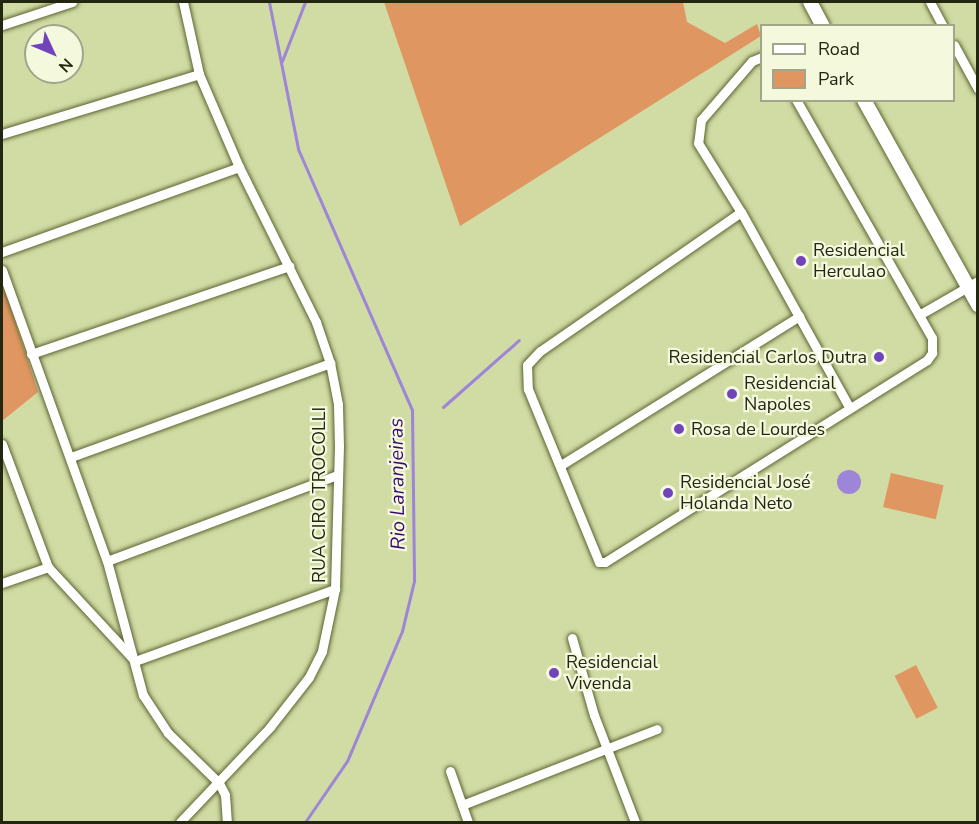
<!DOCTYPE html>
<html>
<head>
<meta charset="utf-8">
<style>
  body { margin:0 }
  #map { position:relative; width:979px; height:824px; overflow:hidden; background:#d1dba4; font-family:"Nunito Sans",sans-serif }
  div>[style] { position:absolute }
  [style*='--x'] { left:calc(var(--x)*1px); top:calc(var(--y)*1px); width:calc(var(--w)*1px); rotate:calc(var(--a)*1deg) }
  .green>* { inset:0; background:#e09660; transform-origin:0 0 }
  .water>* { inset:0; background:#9d85d7 }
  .round { border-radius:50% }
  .stream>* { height:3px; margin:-1.5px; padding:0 1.5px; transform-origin:1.5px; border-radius:1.5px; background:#9d85d7 }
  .roads { filter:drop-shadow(0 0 2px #5d6532) drop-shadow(0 0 2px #5d6532) }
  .street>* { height:9px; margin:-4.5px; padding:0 4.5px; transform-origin:4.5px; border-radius:4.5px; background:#fff }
  .secondary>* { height:14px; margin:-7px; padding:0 7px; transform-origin:7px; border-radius:7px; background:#fff }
  .dots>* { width:16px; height:16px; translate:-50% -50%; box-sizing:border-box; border:3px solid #f4f9de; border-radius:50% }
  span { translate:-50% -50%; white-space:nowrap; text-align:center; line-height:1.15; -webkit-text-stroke:4.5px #f4f9de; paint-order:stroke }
  .poi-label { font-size:18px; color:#232611 }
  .left { translate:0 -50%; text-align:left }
  .right { translate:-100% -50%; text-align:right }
  .street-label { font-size:18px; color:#232611 }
  .water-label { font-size:20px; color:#390a6e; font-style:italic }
  .frame { position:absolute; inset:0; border:3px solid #232611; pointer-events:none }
  .legend { position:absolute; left:760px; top:24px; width:195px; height:78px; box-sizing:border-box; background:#f4f9de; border:2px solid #a0a58c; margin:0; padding:8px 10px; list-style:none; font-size:18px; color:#232611 }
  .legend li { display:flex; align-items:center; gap:12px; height:30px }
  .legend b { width:30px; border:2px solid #a0a58c }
  .north { position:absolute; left:24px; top:24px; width:60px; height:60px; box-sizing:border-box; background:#f4f9de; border:2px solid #a0a58c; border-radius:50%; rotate:134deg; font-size:16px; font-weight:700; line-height:24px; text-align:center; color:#232611 }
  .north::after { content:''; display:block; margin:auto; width:21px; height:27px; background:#7144bc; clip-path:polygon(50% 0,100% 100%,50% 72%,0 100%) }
</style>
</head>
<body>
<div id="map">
  <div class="green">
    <div style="clip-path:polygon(384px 2px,683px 2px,687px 22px,725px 43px,757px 24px,761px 36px,460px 226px)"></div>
    <div style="clip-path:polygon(2px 281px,38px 392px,2px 421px)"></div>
    <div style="left:891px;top:473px;width:54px;height:35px;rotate:13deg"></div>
    <div style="left:916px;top:665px;width:48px;height:24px;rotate:63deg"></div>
  </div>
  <div class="water">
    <div class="round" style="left:837px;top:470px;width:24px;height:24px"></div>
  </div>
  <div class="stream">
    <div style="--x:269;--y:2;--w:150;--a:78.8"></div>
    <div style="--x:298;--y:149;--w:285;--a:66.4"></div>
    <div style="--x:412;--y:410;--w:171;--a:89.3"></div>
    <div style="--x:414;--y:581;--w:51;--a:103.5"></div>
    <div style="--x:402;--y:631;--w:141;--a:112.9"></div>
    <div style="--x:347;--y:761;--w:74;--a:124.5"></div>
    <div style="--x:282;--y:61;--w:63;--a:-68.7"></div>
    <div style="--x:443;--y:407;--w:101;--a:-41.4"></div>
  </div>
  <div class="roads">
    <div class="street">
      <div style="--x:930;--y:2;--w:27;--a:62"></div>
      <div style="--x:2;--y:25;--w:74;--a:-18.2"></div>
      <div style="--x:954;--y:45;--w:50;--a:61.4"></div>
      <div style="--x:762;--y:57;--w:11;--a:158"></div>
      <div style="--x:752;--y:61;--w:78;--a:130.8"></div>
      <div style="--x:701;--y:120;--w:23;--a:97"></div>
      <div style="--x:698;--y:143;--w:81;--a:58.1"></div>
      <div style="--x:741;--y:212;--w:223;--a:61"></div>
      <div style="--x:2;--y:134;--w:206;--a:-16.9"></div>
      <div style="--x:741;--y:212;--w:244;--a:145.3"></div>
      <div style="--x:540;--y:351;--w:19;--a:133"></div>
      <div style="--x:527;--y:365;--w:24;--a:88"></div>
      <div style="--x:528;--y:389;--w:187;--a:67.7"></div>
      <div style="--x:599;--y:562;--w:6;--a:0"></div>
      <div style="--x:605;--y:562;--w:380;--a:-32.1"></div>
      <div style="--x:927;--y:360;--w:9;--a:-54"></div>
      <div style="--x:932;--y:353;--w:15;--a:-90"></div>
      <div style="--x:932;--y:338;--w:274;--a:-119.7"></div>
      <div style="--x:2;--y:252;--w:252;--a:-19.7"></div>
      <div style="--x:2;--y:270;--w:309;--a:70.2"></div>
      <div style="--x:107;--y:561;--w:139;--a:75"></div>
      <div style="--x:143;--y:695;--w:45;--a:56.7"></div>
      <div style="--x:168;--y:733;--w:71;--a:44.4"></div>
      <div style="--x:219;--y:783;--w:13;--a:63"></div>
      <div style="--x:225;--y:795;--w:27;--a:86"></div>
      <div style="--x:919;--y:315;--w:68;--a:-30"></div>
      <div style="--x:31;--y:354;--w:273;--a:-18.8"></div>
      <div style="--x:2;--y:444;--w:131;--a:69.5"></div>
      <div style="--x:48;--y:567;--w:128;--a:47.2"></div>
      <div style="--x:135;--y:661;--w:213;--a:-19.8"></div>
      <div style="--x:71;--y:457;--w:276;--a:-19.9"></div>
      <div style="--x:561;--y:465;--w:281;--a:-32"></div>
      <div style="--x:107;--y:561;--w:246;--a:-20.5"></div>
      <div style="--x:2;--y:583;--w:49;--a:-19.2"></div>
      <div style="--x:572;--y:638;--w:80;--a:74.1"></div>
      <div style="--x:594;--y:715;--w:115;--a:69"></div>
      <div style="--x:450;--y:771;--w:54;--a:70.6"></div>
      <div style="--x:462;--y:805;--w:209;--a:-21.3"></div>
      <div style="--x:180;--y:822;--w:131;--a:-46.5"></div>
      <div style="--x:270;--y:727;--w:63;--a:-52"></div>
      <div style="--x:309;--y:677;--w:29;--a:-63"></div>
      <div style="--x:322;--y:651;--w:63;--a:-78.2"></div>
      <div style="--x:335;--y:589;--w:143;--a:-88.4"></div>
      <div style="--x:339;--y:446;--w:42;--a:-91.4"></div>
      <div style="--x:338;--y:404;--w:42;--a:-101"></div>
      <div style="--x:330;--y:363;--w:43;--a:-108.9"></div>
      <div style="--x:316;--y:322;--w:173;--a:-116.4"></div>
      <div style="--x:239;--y:167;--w:101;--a:-113.3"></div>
      <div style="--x:199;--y:74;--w:74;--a:-102.5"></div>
    </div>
    <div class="secondary">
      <div style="--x:810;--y:2;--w:27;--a:62"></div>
      <div style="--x:864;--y:100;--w:235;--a:60.9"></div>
    </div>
  </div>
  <div class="dots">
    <div style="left:801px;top:261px;background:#7144bc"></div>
    <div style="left:879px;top:357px;background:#7144bc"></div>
    <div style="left:732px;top:394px;background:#7144bc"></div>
    <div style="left:679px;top:429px;background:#7144bc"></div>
    <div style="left:668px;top:493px;background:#7144bc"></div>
    <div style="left:554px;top:673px;background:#7144bc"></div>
  </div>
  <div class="poi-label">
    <span class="left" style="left:813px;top:261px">Residencial<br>Herculao</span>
    <span class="right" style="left:867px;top:357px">Residencial Carlos Dutra</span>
    <span class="left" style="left:744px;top:394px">Residencial<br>Napoles</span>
    <span class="left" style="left:691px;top:429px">Rosa de Lourdes</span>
    <span class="left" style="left:680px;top:493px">Residencial José<br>Holanda Neto</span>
    <span class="left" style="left:566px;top:673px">Residencial<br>Vivenda</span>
  </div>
  <div class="street-label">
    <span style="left:319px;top:495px;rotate:-90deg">RUA CIRO TROCOLLI</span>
  </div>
  <div class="water-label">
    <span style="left:397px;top:484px;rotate:-91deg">Rio Laranjeiras</span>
  </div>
  <div class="frame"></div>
  <ul class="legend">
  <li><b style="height:8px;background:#fff"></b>Road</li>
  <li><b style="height:16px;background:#e09660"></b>Park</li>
  </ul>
  <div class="north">N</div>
</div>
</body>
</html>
